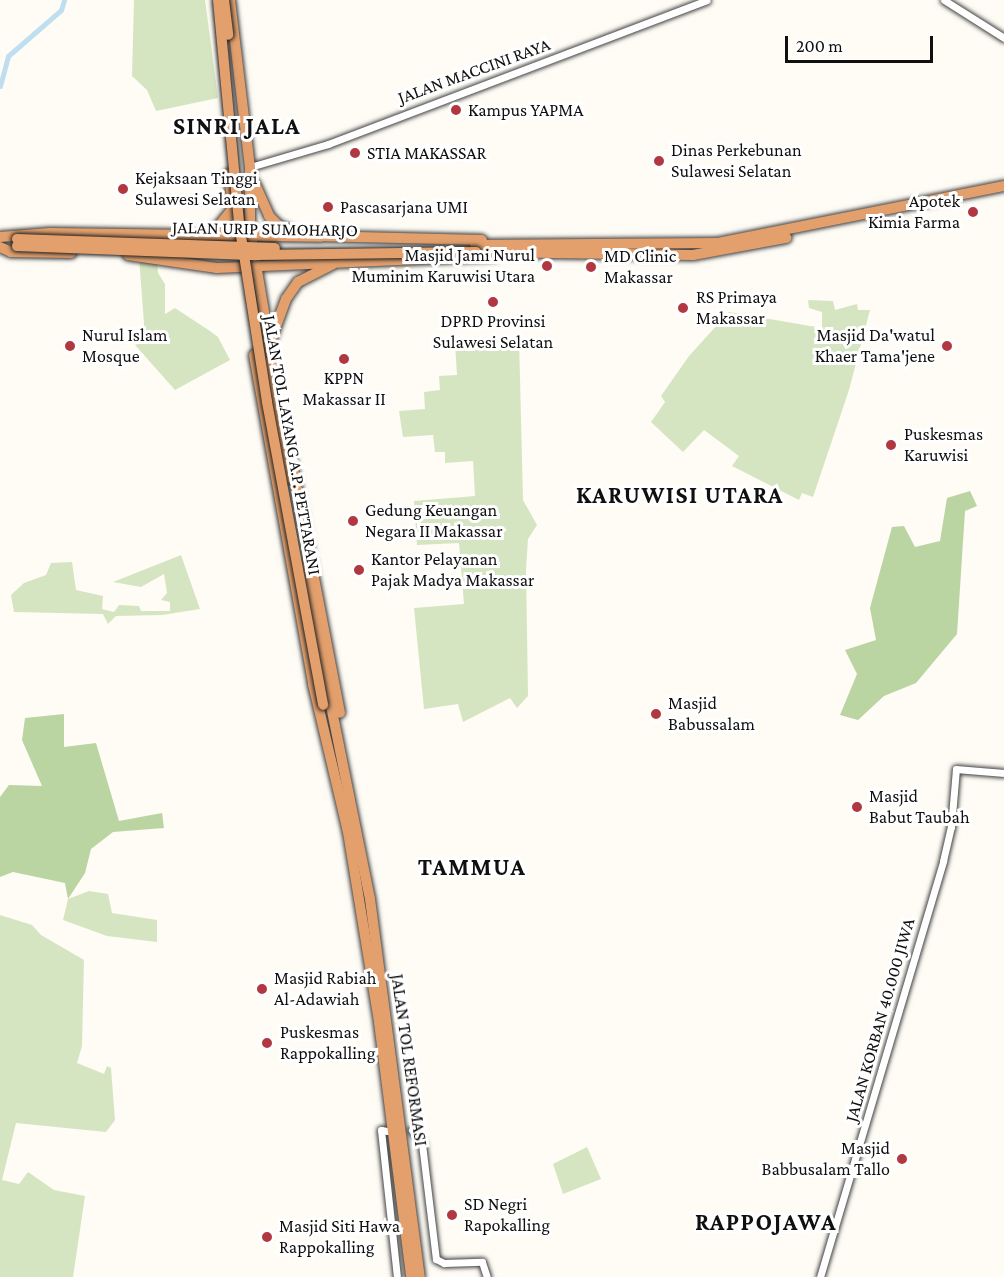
<!DOCTYPE html>
<html>
<head>
<meta charset="utf-8">
<style>
  body { margin:0 }
  #map { position:relative; width:1004px; height:1277px; overflow:hidden; background:#fefcf5; font-family:"Crimson Pro",serif }
  div>[style] { position:absolute }
  [style*='--x'] { left:calc(var(--x)*1px); top:calc(var(--y)*1px); width:calc(var(--w)*1px); rotate:calc(var(--a)*1deg) }
  .green>* { inset:0; background:#d5e5c1 }
  .forest>* { inset:0; background:#bad4a2 }
  .canal>* { height:5px; margin:-2.5px; padding:0 2.5px; transform-origin:2.5px; border-radius:2.5px; background:#bfdff0 }
  .roads { filter:drop-shadow(0 0 2px #434343) drop-shadow(0 0 2px #434343) }
  .minor>* { height:7px; margin:-3.5px; padding:0 3.5px; transform-origin:3.5px; border-radius:3.5px; background:#fff }
  .highway>* { height:10px; margin:-5px; padding:0 5px; transform-origin:5px; border-radius:5px; background:#e3a06d }
  .bridges { filter:drop-shadow(0 0 2px #212121) drop-shadow(0 0 2px #212121) }
  .highway-bridge>* { height:10px; margin:-5px; padding:0 5px; transform-origin:5px; border-radius:5px; background:#e3a06d }
  .dots>* { width:16px; height:16px; translate:-50% -50%; box-sizing:border-box; border:3px solid #fff; border-radius:50% }
  span { translate:-50% -50%; white-space:nowrap; text-align:center; line-height:1.15; -webkit-text-stroke:6px #fff; paint-order:stroke }
  .street-label { font-size:18px; color:#101010 }
  .poi-label { font-size:18px; color:#101010 }
  .left { translate:0 -50%; text-align:left }
  .right { translate:-100% -50%; text-align:right }
  .district-label { font-size:24px; color:#101010; font-weight:700; letter-spacing:1.5px }
  .scale { position:absolute; left:785px; top:36px; width:148px; height:27px; box-sizing:border-box; border:3px solid #101010; border-top:0; padding-left:8px; font-size:18px; line-height:21px; white-space:nowrap; color:#101010; -webkit-text-stroke:4px #fff; paint-order:stroke }
</style>
</head>
<body>
<div id="map">
  <div class="green">
    <div style="clip-path:polygon(134px 0,205px 0,218px 98px,156px 111px,147px 90px,132px 76px)"></div>
    <div style="clip-path:polygon(139px 257px,157px 260px,158px 273px,165px 284px,165px 314px,175px 308px,210px 331px,218px 337px,230px 360px,175px 390px,135px 345px,142px 342px,144px 324px)"></div>
    <div style="clip-path:polygon(808px 300px,833px 301px,835px 310px,857px 304px,858px 310px,870px 310px,849px 390px,813px 497px,802px 493px,799px 500px,732px 466px,739px 456px,704px 430px,683px 452px,651px 422px,665px 402px,661px 396px,689px 356px,729px 312px,822px 328px,822px 312px,809px 308px)"></div>
    <div style="clip-path:polygon(519px 337px,523px 500px,537px 525px,528px 539px,526px 569px,528px 696px,517px 708px,510px 698px,463px 722px,458px 704px,424px 709px,414px 608px,464px 604px,459px 543px,417px 545px,414px 501px,475px 496px,473px 461px,445px 463px,445px 452px,435px 452px,433px 435px,403px 437px,399px 411px,425px 409px,424px 392px,440px 390px,439px 376px,457px 375px,455px 344px)"></div>
    <div style="clip-path:polygon(181px 555px,200px 609px,162px 615px,116px 616px,108px 624px,103px 614px,14px 612px,11px 595px,24px 583px,46px 575px,51px 563px,72px 562px,76px 590px,103px 596px,102px 609px,114px 612px,119px 605px,139px 606px,141px 611px,170px 611px,170px 602px,161px 600px,167px 593px,164px 574px,141px 587px,113px 582px)"></div>
    <div style="clip-path:polygon(89px 891px,108px 894px,112px 913px,157px 920px,157px 942px,107px 936px,63px 920px,68px 899px)"></div>
    <div style="clip-path:polygon(0 915px,32px 925px,41px 935px,84px 960px,82px 1046px,77px 1063px,104px 1074px,107px 1066px,111px 1068px,115px 1120px,106px 1132px,16px 1123px,2px 1180px,19px 1184px,28px 1172px,54px 1190px,85px 1196px,73px 1277px,0 1277px)"></div>
    <div style="clip-path:polygon(587px 1147px,601px 1179px,563px 1194px,553px 1164px)"></div>
  </div>
  <div class="forest">
    <div style="clip-path:polygon(970px 491px,977px 506px,965px 511px,957px 634px,916px 683px,884px 696px,858px 720px,840px 715px,857px 674px,845px 650px,876px 640px,870px 608px,892px 527px,904px 526px,915px 547px,940px 541px,947px 498px)"></div>
    <div style="clip-path:polygon(64px 714px,64px 747px,96px 743px,119px 821px,162px 813px,164px 828px,113px 832px,91px 849px,85px 873px,68px 899px,65px 883px,13px 872px,0 877px,0 797px,9px 785px,42px 786px,22px 740px,25px 718px)"></div>
  </div>
  <div class="canal">
    <div style="--x:0;--y:86;--w:31;--a:-75"></div>
    <div style="--x:8;--y:56;--w:70;--a:-41"></div>
    <div style="--x:61;--y:10;--w:10;--a:-73"></div>
  </div>
  <div class="roads">
    <div class="minor">
      <div style="--x:944;--y:0;--w:71;--a:32.3"></div>
      <div style="--x:250;--y:167;--w:81;--a:-16.4"></div>
      <div style="--x:328;--y:144;--w:405;--a:-20.8"></div>
      <div style="--x:412;--y:1130;--w:17;--a:54"></div>
      <div style="--x:422;--y:1144;--w:116;--a:83.1"></div>
      <div style="--x:436;--y:1259;--w:9;--a:27"></div>
      <div style="--x:444;--y:1263;--w:38;--a:-2"></div>
      <div style="--x:482;--y:1262;--w:16;--a:72"></div>
      <div style="--x:387;--y:1131;--w:6;--a:-171"></div>
      <div style="--x:381;--y:1130;--w:148;--a:83.8"></div>
      <div style="--x:820;--y:1277;--w:434;--a:-73.5"></div>
      <div style="--x:943;--y:861;--w:35;--a:-77"></div>
      <div style="--x:951;--y:827;--w:58;--a:-85.1"></div>
      <div style="--x:956;--y:769;--w:48;--a:4.8"></div>
    </div>
    <div class="highway">
      <div style="--x:230;--y:0;--w:168;--a:83.2"></div>
      <div style="--x:250;--y:167;--w:62;--a:90"></div>
      <div style="--x:250;--y:229;--w:144;--a:80.4"></div>
      <div style="--x:229;--y:174;--w:59;--a:83.2"></div>
      <div style="--x:255;--y:184;--w:35;--a:66"></div>
      <div style="--x:269;--y:216;--w:14;--a:45"></div>
      <div style="--x:279;--y:226;--w:22;--a:22"></div>
      <div style="--x:204;--y:234;--w:16;--a:-27"></div>
      <div style="--x:218;--y:227;--w:22;--a:-51"></div>
      <div style="--x:315;--y:236;--w:167;--a:1.4"></div>
      <div style="--x:0;--y:237;--w:50;--a:-4.6"></div>
      <div style="--x:50;--y:233;--w:271;--a:0.8"></div>
      <div style="--x:475;--y:245;--w:243;--a:-0.5"></div>
      <div style="--x:718;--y:243;--w:292;--a:-11.3"></div>
      <div style="--x:0;--y:247;--w:12;--a:24"></div>
      <div style="--x:11;--y:252;--w:60;--a:1"></div>
      <div style="--x:486;--y:252;--w:207;--a:0.8"></div>
      <div style="--x:693;--y:255;--w:95;--a:-10.4"></div>
      <div style="--x:128;--y:255;--w:90;--a:8.3"></div>
      <div style="--x:217;--y:268;--w:278;--a:-2.5"></div>
      <div style="--x:271;--y:340;--w:44;--a:-69.9"></div>
      <div style="--x:286;--y:299;--w:21;--a:-55"></div>
      <div style="--x:298;--y:282;--w:39;--a:-27"></div>
      <div style="--x:254;--y:355;--w:334;--a:79.8"></div>
      <div style="--x:313;--y:684;--w:152;--a:76.7"></div>
      <div style="--x:267;--y:363;--w:117;--a:80.6"></div>
      <div style="--x:284;--y:422;--w:296;--a:79.1"></div>
      <div style="--x:303;--y:567;--w:339;--a:78.6"></div>
      <div style="--x:370;--y:899;--w:381;--a:82.5"></div>
      <div style="--x:347;--y:826;--w:199;--a:80.7"></div>
      <div style="--x:379;--y:1022;--w:257;--a:82.8"></div>
    </div>
  </div>
  <div class="bridges">
    <div class="highway-bridge">
      <div style="--x:218;--y:0;--w:224;--a:84.6"></div>
      <div style="--x:239;--y:223;--w:181;--a:81.1"></div>
      <div style="--x:267;--y:402;--w:308;--a:79.5"></div>
      <div style="--x:224;--y:0;--w:35;--a:83"></div>
      <div style="--x:17;--y:239;--w:258;--a:2"></div>
      <div style="--x:17;--y:246;--w:239;--a:2.2"></div>
      <div style="--x:256;--y:255;--w:220;--a:-0.8"></div>
    </div>
  </div>
  <div class="dots">
    <div style="left:456px;top:110px;background:#b13841"></div>
    <div style="left:355px;top:153px;background:#b13841"></div>
    <div style="left:659px;top:161px;background:#b13841"></div>
    <div style="left:123px;top:189px;background:#b13841"></div>
    <div style="left:328px;top:207px;background:#b13841"></div>
    <div style="left:973px;top:212px;background:#b13841"></div>
    <div style="left:547px;top:266px;background:#b13841"></div>
    <div style="left:591px;top:267px;background:#b13841"></div>
    <div style="left:493px;top:302px;background:#b13841"></div>
    <div style="left:683px;top:308px;background:#b13841"></div>
    <div style="left:70px;top:346px;background:#b13841"></div>
    <div style="left:947px;top:346px;background:#b13841"></div>
    <div style="left:344px;top:359px;background:#b13841"></div>
    <div style="left:891px;top:445px;background:#b13841"></div>
    <div style="left:353px;top:521px;background:#b13841"></div>
    <div style="left:359px;top:570px;background:#b13841"></div>
    <div style="left:656px;top:714px;background:#b13841"></div>
    <div style="left:857px;top:807px;background:#b13841"></div>
    <div style="left:262px;top:989px;background:#b13841"></div>
    <div style="left:267px;top:1043px;background:#b13841"></div>
    <div style="left:902px;top:1159px;background:#b13841"></div>
    <div style="left:452px;top:1215px;background:#b13841"></div>
    <div style="left:267px;top:1237px;background:#b13841"></div>
  </div>
  <div class="street-label">
    <span style="left:474px;top:71px;rotate:-20deg">JALAN MACCINI RAYA</span>
    <span style="left:265px;top:229px;rotate:1deg">JALAN URIP SUMOHARJO</span>
    <span style="left:292px;top:445px;rotate:80deg">JALAN TOL LAYANG A.P. PETTARANI</span>
    <span style="left:880px;top:1020px;rotate:-74deg">JALAN KORBAN 40.000 JIWA</span>
    <span style="left:409px;top:1060px;rotate:82deg">JALAN TOL REFORMASI</span>
  </div>
  <div class="poi-label">
    <span class="left" style="left:468px;top:110px">Kampus YAPMA</span>
    <span class="left" style="left:671px;top:161px">Dinas Perkebunan<br>Sulawesi Selatan</span>
    <span class="left" style="left:367px;top:153px">STIA MAKASSAR</span>
    <span class="left" style="left:135px;top:189px">Kejaksaan Tinggi<br>Sulawesi Selatan</span>
    <span class="right" style="left:960px;top:212px">Apotek<br>Kimia Farma</span>
    <span class="left" style="left:340px;top:207px">Pascasarjana UMI</span>
    <span class="right" style="left:535px;top:266px">Masjid Jami Nurul<br>Muminim Karuwisi Utara</span>
    <span class="left" style="left:604px;top:267px">MD Clinic<br>Makassar</span>
    <span class="left" style="left:696px;top:308px">RS Primaya<br>Makassar</span>
    <span style="left:493px;top:332px">DPRD Provinsi<br>Sulawesi Selatan</span>
    <span class="left" style="left:82px;top:346px">Nurul Islam<br>Mosque</span>
    <span class="right" style="left:935px;top:346px">Masjid Da'watul<br>Khaer Tama'jene</span>
    <span style="left:344px;top:389px">KPPN<br>Makassar II</span>
    <span class="left" style="left:904px;top:445px">Puskesmas<br>Karuwisi</span>
    <span class="left" style="left:365px;top:521px">Gedung Keuangan<br>Negara II Makassar</span>
    <span class="left" style="left:371px;top:570px">Kantor Pelayanan<br>Pajak Madya Makassar</span>
    <span class="left" style="left:668px;top:714px">Masjid<br>Babussalam</span>
    <span class="left" style="left:869px;top:807px">Masjid<br>Babut Taubah</span>
    <span class="left" style="left:274px;top:989px">Masjid Rabiah<br>Al-Adawiah</span>
    <span class="left" style="left:280px;top:1043px">Puskesmas<br>Rappokalling</span>
    <span class="right" style="left:890px;top:1159px">Masjid<br>Babbusalam Tallo</span>
    <span class="left" style="left:464px;top:1215px">SD Negri<br>Rapokalling</span>
    <span class="left" style="left:279px;top:1237px">Masjid Siti Hawa<br>Rappokalling</span>
  </div>
  <div class="district-label">
    <span style="left:237px;top:126px">SINRI JALA</span>
    <span style="left:680px;top:495px">KARUWISI UTARA</span>
    <span style="left:472px;top:867px">TAMMUA</span>
    <span style="left:766px;top:1222px">RAPPOJAWA</span>
  </div>
  <div class="scale">200 m</div>
</div>
</body>
</html>
